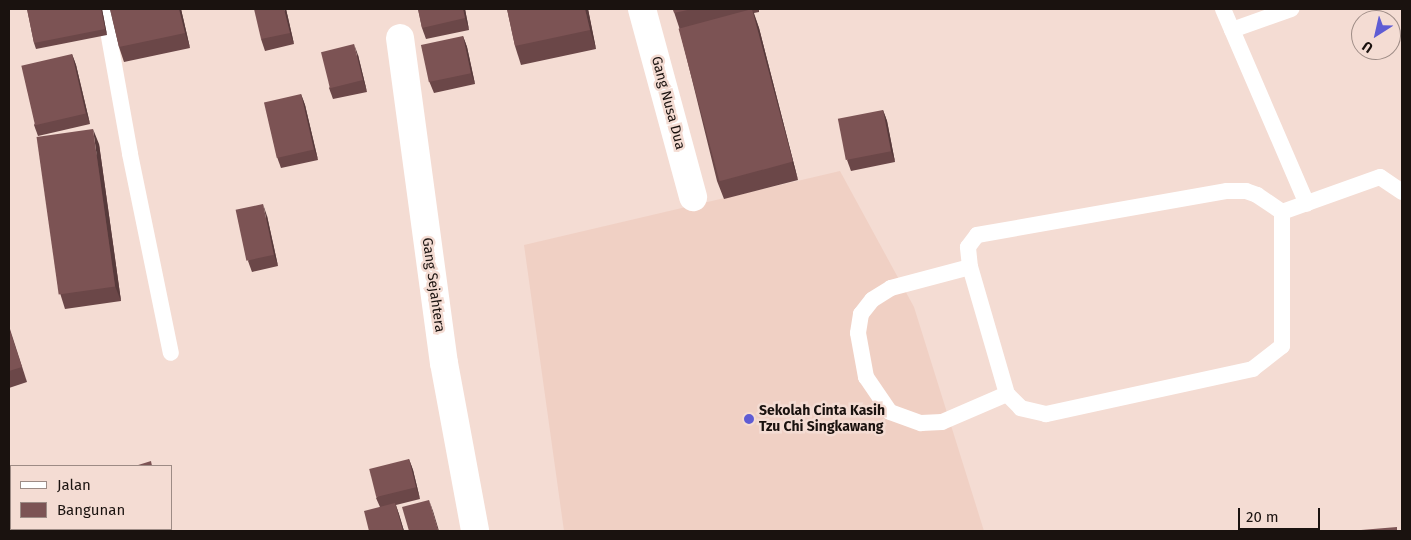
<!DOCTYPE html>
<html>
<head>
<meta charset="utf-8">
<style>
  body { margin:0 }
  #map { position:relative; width:1411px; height:540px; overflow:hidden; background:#f4dcd3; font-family:"Fira Sans",sans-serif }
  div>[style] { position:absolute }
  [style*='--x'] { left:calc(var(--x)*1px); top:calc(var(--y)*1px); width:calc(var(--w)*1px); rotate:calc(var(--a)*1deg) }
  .built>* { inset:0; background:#f0d0c4 }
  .lane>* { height:16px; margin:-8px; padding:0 8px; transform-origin:8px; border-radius:8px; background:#fff }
  .street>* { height:28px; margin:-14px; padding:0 14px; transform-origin:14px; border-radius:14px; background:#fff }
  .wall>* { inset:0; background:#6b4748; transform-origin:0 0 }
  .shaded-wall>* { inset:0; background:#573a3b }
  .building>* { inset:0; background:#7c5354; transform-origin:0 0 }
  .dots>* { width:14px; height:14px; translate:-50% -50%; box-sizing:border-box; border:2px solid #f4dcd3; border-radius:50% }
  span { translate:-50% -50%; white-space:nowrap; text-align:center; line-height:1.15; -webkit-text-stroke:5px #f4dcd3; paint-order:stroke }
  .street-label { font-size:14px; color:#1a120f }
  .poi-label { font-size:14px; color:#1a120f; font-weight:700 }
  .left { translate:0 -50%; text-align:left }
  .frame { position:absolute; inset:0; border:10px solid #1a120f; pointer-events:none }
  .legend { position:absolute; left:10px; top:465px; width:162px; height:65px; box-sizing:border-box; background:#f4dcd3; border:1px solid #9d8b85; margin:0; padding:6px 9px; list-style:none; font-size:15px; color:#1a120f }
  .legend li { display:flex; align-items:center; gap:10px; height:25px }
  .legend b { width:25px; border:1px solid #9d8b85 }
  .north { position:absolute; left:1351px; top:10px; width:50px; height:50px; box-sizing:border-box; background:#f4dcd3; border:1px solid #9d8b85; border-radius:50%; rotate:215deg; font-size:14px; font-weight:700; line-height:20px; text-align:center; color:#1a120f }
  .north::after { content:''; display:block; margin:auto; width:18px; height:22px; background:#5f5cd4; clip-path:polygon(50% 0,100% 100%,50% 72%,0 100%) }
  .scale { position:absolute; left:1238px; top:508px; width:82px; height:22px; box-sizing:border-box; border:2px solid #1a120f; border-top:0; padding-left:6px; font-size:15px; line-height:18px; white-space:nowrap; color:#1a120f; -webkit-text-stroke:4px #f4dcd3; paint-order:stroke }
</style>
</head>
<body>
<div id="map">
  <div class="built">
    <div style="clip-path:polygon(840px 171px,914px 307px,984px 531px,564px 531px,524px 245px)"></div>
  </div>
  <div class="lane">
    <div style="--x:104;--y:9;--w:147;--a:79.8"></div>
    <div style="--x:130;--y:154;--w:203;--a:78.4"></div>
    <div style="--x:1223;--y:9;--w:212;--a:66.7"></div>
    <div style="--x:1232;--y:30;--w:63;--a:-19.6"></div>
    <div style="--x:1227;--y:191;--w:19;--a:0"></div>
    <div style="--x:1246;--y:191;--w:12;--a:20"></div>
    <div style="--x:1257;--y:195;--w:30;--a:34"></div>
    <div style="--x:1282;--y:212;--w:134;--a:90"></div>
    <div style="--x:1282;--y:346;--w:37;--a:142"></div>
    <div style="--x:1253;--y:369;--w:212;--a:167.7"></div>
    <div style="--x:1046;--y:414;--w:26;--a:-167"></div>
    <div style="--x:1021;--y:408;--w:20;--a:-135"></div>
    <div style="--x:1007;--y:394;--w:132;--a:-106.2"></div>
    <div style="--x:970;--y:267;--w:20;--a:-96"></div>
    <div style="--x:968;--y:247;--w:15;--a:-53"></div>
    <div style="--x:977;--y:235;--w:254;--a:-10"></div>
    <div style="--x:1282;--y:212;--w:104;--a:-19.7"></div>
    <div style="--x:1380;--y:177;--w:27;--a:34"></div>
    <div style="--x:970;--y:267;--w:82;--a:165.1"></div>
    <div style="--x:891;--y:288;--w:22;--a:148"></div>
    <div style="--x:872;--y:300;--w:18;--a:128"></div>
    <div style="--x:861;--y:314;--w:19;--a:99"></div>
    <div style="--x:858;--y:333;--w:45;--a:79.7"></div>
    <div style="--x:866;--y:377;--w:42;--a:55.6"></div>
    <div style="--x:890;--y:412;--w:33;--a:20"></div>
    <div style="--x:921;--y:423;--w:21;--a:-3"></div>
    <div style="--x:942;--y:422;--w:71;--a:-23.3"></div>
  </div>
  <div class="street">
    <div style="--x:642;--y:9;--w:195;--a:74.8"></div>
    <div style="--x:400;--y:38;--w:328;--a:82.3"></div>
    <div style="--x:444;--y:363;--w:171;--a:79.5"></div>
  </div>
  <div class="wall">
    <div style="clip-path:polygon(27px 9px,102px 9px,107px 35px,36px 49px,34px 43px)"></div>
    <div style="clip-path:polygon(110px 9px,181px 9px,190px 48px,124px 62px,119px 47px)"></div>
    <div style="clip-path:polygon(286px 9px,294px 44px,265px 51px,261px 39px)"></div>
    <div style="clip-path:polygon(418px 9px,465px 9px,469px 30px,426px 39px,422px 28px)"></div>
    <div style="clip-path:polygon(507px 9px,588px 9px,596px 49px,521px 65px,515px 46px)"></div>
    <div style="clip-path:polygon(673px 9px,759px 9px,759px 12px,754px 13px,759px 28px,798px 180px,724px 199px,717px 181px,679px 27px)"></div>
    <div style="clip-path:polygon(463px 36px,467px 47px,475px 84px,434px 93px,429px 81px)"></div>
    <div style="clip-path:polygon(72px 54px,76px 65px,90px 124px,38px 136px,34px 125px)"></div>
    <div style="clip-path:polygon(358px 55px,367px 92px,333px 99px,329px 88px)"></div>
    <div style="clip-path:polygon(301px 94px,305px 105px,318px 160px,281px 168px,277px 157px)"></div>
    <div style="clip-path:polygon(883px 110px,887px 121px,895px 162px,851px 171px,847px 160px)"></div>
    <div style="clip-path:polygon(99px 144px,121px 301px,65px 309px,60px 293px)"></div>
    <div style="clip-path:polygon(267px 216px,278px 266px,252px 272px,248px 261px)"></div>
    <div style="clip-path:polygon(9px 326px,27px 382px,9px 388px)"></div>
    <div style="clip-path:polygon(409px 459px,413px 470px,420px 499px,396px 505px,404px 531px,369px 531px,380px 507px,376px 498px)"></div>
    <div style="left:80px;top:529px;width:70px;height:2px"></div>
  </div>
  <div class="shaded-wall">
    <div style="clip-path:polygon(101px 9px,102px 9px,107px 35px,105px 29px)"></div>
    <div style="clip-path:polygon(179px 9px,181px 9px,190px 48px,185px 33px)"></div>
    <div style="clip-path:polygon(284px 9px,286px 9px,294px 44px,290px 33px)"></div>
    <div style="clip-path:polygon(463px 9px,465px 9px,469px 30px,465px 18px)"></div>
    <div style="clip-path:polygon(585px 9px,588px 9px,596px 49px,590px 30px)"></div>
    <div style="clip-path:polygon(752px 9px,759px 28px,798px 180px,792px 162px)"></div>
    <div style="clip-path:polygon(463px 36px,467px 47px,475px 84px,471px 73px)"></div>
    <div style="clip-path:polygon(354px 44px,358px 55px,367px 92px,363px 80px)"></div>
    <div style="clip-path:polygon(72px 54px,76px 65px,90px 124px,86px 113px)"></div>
    <div style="clip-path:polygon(301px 94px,305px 105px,318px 160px,314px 149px)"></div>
    <div style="clip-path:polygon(883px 110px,887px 121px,895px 162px,891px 151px)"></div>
    <div style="clip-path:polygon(93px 129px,99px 144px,121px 301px,115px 286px)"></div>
    <div style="clip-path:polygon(263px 204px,267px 216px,278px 266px,274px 255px)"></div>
    <div style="clip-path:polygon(409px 459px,413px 470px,420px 499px,416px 487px)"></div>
    <div style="clip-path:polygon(429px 500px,433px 511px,439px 531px,438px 531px)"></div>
    <div style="clip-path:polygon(395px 503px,399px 514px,404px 531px,403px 531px)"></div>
  </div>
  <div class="building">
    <div style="clip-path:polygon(27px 9px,101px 9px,105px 29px,34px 43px)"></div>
    <div style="clip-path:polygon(110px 9px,179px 9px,185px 33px,119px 47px)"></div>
    <div style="clip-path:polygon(254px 9px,284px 9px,290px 33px,261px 39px)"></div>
    <div style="clip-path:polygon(418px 9px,463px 9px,465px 18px,422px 28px)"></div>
    <div style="clip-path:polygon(507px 9px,585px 9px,590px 30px,515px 46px)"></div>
    <div style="clip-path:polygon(673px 9px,692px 9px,674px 13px)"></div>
    <div style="left:752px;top:9px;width:158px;height:76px;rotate:75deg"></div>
    <div style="left:463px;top:36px;width:38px;height:43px;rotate:78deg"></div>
    <div style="left:354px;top:44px;width:37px;height:34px;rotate:76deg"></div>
    <div style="left:72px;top:54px;width:61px;height:52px;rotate:77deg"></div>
    <div style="left:301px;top:94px;width:57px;height:38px;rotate:77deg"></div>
    <div style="left:883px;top:110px;width:42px;height:46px;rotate:79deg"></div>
    <div style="left:93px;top:129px;width:159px;height:57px;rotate:82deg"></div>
    <div style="left:263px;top:204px;width:52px;height:28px;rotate:78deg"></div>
    <div style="clip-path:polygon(9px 328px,22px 367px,9px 371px)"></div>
    <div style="left:409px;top:459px;width:29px;height:41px;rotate:76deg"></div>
    <div style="clip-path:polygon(151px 461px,152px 466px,135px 466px)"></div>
    <div style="clip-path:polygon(429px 500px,438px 530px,432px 531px,409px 531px,402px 507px)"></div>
    <div style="clip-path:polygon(395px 503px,403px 531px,369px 531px,364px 511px)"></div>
    <div style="clip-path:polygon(11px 521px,11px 529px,65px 529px,66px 531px,9px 531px,9px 522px)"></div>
    <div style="clip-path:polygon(1397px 527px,1397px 531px,1349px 531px)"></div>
    <div style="clip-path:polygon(80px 529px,95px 529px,88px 531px,80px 531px)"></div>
  </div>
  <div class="dots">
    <div style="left:749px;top:419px;background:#5f5cd4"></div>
  </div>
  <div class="street-label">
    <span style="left:668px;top:103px;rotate:75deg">Gang Nusa Dua</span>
    <span style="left:433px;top:285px;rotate:82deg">Gang Sejahtera</span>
  </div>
  <div class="poi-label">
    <span class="left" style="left:759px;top:419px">Sekolah Cinta Kasih<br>Tzu Chi Singkawang</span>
  </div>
  <div class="frame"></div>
  <ul class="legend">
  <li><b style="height:6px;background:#fff"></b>Jalan</li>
  <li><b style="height:14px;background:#7c5354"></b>Bangunan</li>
  </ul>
  <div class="north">U</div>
  <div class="scale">20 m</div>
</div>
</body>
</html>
